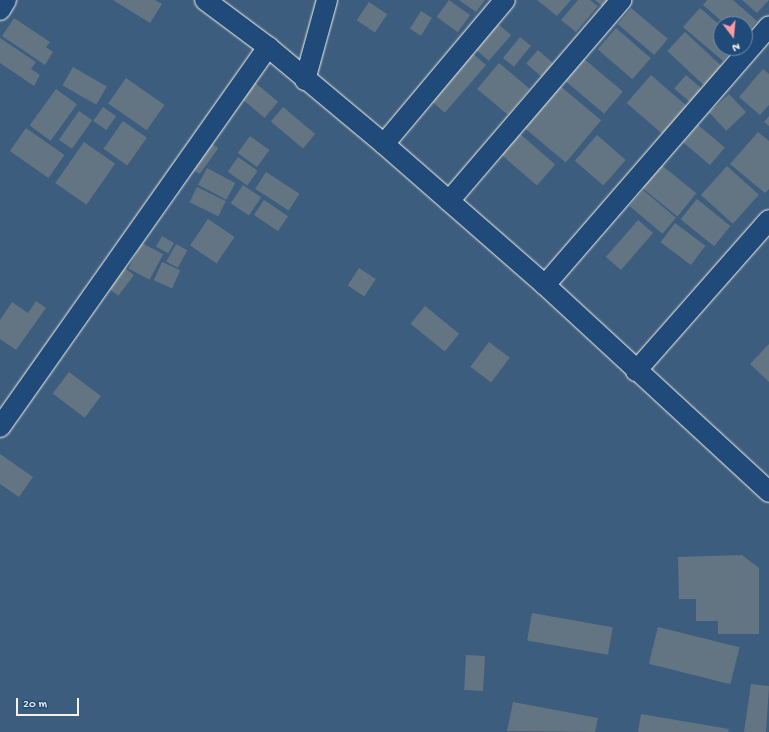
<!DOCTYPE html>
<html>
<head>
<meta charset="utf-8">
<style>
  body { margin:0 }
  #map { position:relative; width:769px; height:732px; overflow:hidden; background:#2d537c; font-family:"Gochi Hand",sans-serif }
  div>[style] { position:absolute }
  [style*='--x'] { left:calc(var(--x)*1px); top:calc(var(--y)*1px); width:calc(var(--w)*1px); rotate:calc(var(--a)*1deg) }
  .built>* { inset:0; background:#3d5d7e }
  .building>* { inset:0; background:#637583; transform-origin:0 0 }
  .roads { filter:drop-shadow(0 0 1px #f4f1e8) drop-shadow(0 0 1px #f4f1e8) }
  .minor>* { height:20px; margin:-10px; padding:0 10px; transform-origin:10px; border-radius:10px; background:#1f4a7a }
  span { translate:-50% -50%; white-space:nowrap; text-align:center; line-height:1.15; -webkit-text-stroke:3.5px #1f4a7a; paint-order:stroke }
  .north { position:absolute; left:713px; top:16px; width:40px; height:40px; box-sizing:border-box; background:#1f4a7a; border:1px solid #748da6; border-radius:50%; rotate:164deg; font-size:11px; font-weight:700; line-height:16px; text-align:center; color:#f4f1e8 }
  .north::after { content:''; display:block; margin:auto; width:14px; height:18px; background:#ff9aa2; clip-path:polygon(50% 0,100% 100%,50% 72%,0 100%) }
  .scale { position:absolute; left:16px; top:698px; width:63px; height:18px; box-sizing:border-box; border:2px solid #f4f1e8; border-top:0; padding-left:5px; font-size:12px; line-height:14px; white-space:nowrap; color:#f4f1e8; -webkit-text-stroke:3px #1f4a7a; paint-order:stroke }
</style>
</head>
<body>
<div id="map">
  <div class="built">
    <div style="clip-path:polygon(evenodd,0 0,769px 0,769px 732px,0 732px,0 0,721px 24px,745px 24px,745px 48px,721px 48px,721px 24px)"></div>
  </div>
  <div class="building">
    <div style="clip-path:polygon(113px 0,155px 0,162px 4px,150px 23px)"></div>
    <div style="left:449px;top:0;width:26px;height:21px;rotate:36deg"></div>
    <div style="clip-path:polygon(459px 0,485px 0,476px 12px)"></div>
    <div style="clip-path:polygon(537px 0,571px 0,557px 16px)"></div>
    <div style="clip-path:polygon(578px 0,590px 0,598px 6px,576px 32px,561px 20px)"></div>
    <div style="clip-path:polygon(595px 0,611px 0,604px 8px)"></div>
    <div style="clip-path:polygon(707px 0,733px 0,757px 21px,745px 35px,745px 24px,725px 24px,703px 5px)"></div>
    <div style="clip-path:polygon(742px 0,769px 0,757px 13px)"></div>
    <div style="left:369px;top:2px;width:22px;height:22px;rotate:34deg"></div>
    <div style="left:631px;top:8px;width:48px;height:21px;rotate:40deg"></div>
    <div style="clip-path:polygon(700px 8px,721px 26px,721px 48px,734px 48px,723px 61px,683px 27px)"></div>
    <div style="left:421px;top:11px;width:13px;height:21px;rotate:32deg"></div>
    <div style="clip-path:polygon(14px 18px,50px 42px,46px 47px,53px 52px,45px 65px,2px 36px)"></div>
    <div style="left:496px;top:22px;width:20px;height:34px;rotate:41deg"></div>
    <div style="left:616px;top:28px;width:46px;height:28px;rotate:41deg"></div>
    <div style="left:685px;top:32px;width:56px;height:26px;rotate:43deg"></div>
    <div style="left:520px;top:37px;width:14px;height:27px;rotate:39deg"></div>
    <div style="clip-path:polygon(0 38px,36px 62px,31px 69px,40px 75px,34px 86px,0 63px)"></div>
    <div style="left:538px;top:50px;width:21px;height:18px;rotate:41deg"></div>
    <div style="left:471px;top:52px;width:20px;height:63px;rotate:41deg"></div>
    <div style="left:583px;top:58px;width:52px;height:29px;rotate:40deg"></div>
    <div style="left:499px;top:63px;width:40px;height:34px;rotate:40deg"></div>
    <div style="left:73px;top:67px;width:39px;height:21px;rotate:30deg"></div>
    <div style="clip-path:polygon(763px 69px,769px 74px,769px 105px,760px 115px,739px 97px)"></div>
    <div style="left:651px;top:75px;width:53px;height:37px;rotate:41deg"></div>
    <div style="left:686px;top:75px;width:21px;height:18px;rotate:41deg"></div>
    <div style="left:126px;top:78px;width:47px;height:31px;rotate:35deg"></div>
    <div style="left:252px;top:80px;width:34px;height:21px;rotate:40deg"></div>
    <div style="left:559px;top:85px;width:55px;height:55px;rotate:40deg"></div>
    <div style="left:56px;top:89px;width:26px;height:45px;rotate:36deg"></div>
    <div style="left:729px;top:94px;width:25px;height:27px;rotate:47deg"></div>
    <div style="left:103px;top:107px;width:16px;height:17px;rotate:35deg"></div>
    <div style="left:283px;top:107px;width:42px;height:19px;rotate:40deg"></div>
    <div style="left:79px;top:111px;width:16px;height:35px;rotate:35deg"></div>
    <div style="clip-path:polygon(769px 116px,769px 126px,764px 122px)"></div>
    <div style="left:123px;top:121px;width:29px;height:34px;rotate:35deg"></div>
    <div style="left:698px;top:125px;width:35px;height:23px;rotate:40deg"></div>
    <div style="left:26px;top:128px;width:47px;height:28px;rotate:35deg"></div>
    <div style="clip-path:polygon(758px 132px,769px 141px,769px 189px,765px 193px,730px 164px)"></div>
    <div style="left:519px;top:133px;width:48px;height:28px;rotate:41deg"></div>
    <div style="left:597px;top:135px;width:38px;height:34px;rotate:41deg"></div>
    <div style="left:250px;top:136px;width:24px;height:21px;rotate:36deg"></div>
    <div style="left:207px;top:140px;width:14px;height:32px;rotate:36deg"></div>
    <div style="left:84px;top:142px;width:38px;height:50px;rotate:35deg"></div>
    <div style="left:238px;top:157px;width:24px;height:18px;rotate:35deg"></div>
    <div style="left:659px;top:163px;width:48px;height:30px;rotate:39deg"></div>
    <div style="left:727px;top:166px;width:43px;height:39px;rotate:42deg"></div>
    <div style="left:207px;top:168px;width:32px;height:19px;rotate:28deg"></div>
    <div style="left:266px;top:172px;width:40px;height:20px;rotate:33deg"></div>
    <div style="left:243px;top:185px;width:22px;height:22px;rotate:34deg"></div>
    <div style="left:197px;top:187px;width:32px;height:17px;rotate:26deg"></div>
    <div style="left:643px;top:190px;width:43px;height:21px;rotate:40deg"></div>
    <div style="left:697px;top:199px;width:43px;height:26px;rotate:39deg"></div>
    <div style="left:264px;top:200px;width:29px;height:18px;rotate:34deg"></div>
    <div style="left:208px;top:219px;width:32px;height:32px;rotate:34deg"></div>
    <div style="left:638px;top:220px;width:20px;height:49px;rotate:41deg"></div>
    <div style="left:675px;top:223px;width:38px;height:24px;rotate:37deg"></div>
    <div style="left:162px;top:236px;width:14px;height:12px;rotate:30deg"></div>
    <div style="left:142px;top:243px;width:24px;height:29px;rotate:28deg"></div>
    <div style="left:176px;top:244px;width:13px;height:20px;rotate:29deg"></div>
    <div style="left:162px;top:262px;width:20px;height:20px;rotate:24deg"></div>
    <div style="left:122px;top:266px;width:15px;height:26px;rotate:37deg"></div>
    <div style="left:359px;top:268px;width:20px;height:21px;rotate:33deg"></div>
    <div style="clip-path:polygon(36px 301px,46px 308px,16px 350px,0 339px,0 320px,12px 302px,28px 313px)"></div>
    <div style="left:425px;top:306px;width:44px;height:23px;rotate:39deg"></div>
    <div style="left:489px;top:342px;width:26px;height:31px;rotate:37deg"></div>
    <div style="clip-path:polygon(769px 344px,769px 382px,750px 364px)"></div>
    <div style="left:69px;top:372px;width:40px;height:27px;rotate:37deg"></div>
    <div style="clip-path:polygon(0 454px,33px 477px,19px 497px,0 484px)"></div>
    <div style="clip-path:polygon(742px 555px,759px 568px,759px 634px,718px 634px,718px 621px,696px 621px,696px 599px,679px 599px,678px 557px)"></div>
    <div style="left:532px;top:613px;width:82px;height:28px;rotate:10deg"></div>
    <div style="left:658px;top:627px;width:84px;height:38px;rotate:14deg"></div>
    <div style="left:466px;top:655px;width:19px;height:35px;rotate:3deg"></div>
    <div style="clip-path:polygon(751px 684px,769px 686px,766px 732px,744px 732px)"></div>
    <div style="clip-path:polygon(513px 702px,598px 718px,595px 732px,507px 731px)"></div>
    <div style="clip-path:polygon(641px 714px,729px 729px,728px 732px,638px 732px)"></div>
  </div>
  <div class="roads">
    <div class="minor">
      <div style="--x:205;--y:0;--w:79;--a:36.7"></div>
      <div style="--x:268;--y:47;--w:151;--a:39.9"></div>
      <div style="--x:384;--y:144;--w:214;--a:41.2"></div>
      <div style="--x:545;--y:285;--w:305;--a:42.7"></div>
      <div style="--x:0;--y:10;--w:12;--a:-59"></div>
      <div style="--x:305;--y:80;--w:83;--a:-74.6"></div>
      <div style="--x:384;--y:144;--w:188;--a:-50"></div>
      <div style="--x:449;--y:201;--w:265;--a:-49.4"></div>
      <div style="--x:545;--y:285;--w:342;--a:-49.1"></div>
      <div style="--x:636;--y:371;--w:201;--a:-48.6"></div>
      <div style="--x:0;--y:427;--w:465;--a:-54.8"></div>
    </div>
  </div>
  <div class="north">N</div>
  <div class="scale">20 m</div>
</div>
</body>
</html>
